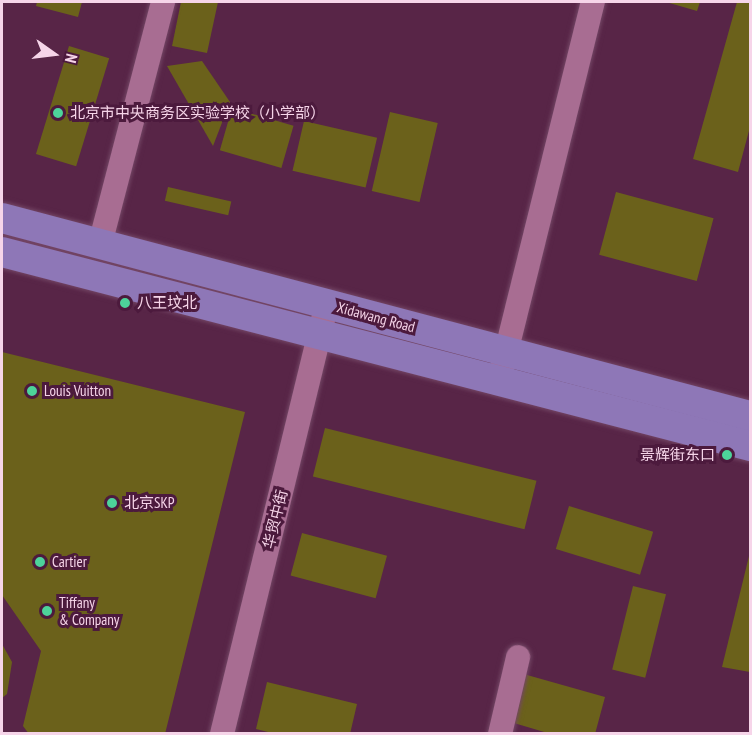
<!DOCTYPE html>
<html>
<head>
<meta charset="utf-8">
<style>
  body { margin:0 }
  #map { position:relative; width:752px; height:735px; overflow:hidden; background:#582547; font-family:"PT Sans Narrow","Noto Sans SC",sans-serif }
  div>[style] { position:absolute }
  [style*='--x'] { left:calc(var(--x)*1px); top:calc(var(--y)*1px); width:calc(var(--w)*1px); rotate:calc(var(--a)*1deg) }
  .building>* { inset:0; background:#6b611b; transform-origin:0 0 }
  .roads { filter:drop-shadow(0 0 2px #734665) drop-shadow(0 0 2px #734665) }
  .minor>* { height:24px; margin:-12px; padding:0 12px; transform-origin:12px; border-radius:12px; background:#a86d92 }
  .major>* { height:30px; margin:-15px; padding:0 15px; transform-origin:15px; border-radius:15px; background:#8e77b7 }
  .dots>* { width:16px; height:16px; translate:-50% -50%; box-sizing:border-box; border:3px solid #4c1a3d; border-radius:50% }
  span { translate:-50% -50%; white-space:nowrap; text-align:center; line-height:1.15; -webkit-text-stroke:6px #4c1a3d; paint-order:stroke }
  .poi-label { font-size:15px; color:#f6d5e9 }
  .left { translate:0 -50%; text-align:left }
  .right { translate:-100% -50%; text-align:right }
  .street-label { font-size:15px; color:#f6d5e9 }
  .frame { position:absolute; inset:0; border:3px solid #f6d5e9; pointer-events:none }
  .north { position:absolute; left:24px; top:24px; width:60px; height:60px; -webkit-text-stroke:4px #4c1a3d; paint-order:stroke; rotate:104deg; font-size:16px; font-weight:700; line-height:24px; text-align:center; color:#f6d5e9 }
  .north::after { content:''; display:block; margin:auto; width:21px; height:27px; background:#f6d5e9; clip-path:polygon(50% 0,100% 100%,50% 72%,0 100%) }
</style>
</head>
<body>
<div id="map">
  <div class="building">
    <div style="clip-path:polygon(37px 2px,82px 2px,78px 17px,36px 6px)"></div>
    <div style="clip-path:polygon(181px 2px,218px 2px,207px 53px,172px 46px)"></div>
    <div style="clip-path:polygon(666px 2px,700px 2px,697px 11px)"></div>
    <div style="clip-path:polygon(737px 2px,750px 2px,750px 127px,738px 172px,693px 159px)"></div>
    <div style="left:69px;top:46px;width:42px;height:113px;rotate:17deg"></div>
    <div style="clip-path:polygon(202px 61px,230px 102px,213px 146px,167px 66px)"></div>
    <div style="left:232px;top:108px;width:64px;height:44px;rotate:16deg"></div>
    <div style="left:390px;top:112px;width:49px;height:81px;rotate:13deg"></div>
    <div style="left:304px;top:121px;width:75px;height:51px;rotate:13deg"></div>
    <div style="left:168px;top:187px;width:65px;height:14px;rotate:13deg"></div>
    <div style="left:616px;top:192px;width:101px;height:65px;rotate:15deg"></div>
    <div style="clip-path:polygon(2px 352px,245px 412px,165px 734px,29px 734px,23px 726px,41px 651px,2px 595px)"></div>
    <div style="left:325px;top:428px;width:218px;height:50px;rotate:14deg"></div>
    <div style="left:569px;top:506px;width:88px;height:45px;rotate:17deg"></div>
    <div style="left:302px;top:533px;width:88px;height:44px;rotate:15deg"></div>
    <div style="clip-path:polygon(750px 552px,750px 672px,722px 667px)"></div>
    <div style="left:633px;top:586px;width:34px;height:86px;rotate:14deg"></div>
    <div style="clip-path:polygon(2px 644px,12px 662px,7px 694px,2px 698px)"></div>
    <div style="clip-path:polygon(520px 673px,605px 697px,595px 734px,551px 734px,507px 721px)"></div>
    <div style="clip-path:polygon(267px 682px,357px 704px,350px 734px,276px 734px,256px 729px)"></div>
  </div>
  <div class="roads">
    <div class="minor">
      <div style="--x:100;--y:244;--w:250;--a:-75.4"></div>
      <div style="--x:502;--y:369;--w:378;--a:-76.1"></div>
      <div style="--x:222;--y:734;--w:443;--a:-76.3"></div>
      <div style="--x:500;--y:734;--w:79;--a:-76.8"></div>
    </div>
    <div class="major">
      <div style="--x:2;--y:218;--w:774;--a:14.83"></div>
      <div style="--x:2;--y:252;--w:773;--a:14.54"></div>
    </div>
  </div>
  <div class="dots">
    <div style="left:58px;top:113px;background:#4dd39a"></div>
    <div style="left:125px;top:303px;background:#4dd39a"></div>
    <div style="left:32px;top:391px;background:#4dd39a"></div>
    <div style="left:727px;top:455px;background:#4dd39a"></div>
    <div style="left:112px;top:503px;background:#4dd39a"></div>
    <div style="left:40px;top:562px;background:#4dd39a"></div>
    <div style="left:47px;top:611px;background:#4dd39a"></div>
  </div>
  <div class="poi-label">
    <span class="left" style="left:70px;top:113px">北京市中央商务区实验学校（小学部）</span>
    <span class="left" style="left:137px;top:303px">八王坟北</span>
    <span class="left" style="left:44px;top:391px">Louis Vuitton</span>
    <span class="right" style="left:715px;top:455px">景辉街东口</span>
    <span class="left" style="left:124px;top:503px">北京SKP</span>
    <span class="left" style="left:52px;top:562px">Cartier</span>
    <span class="left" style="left:59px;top:611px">Tiffany<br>&amp; Company</span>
  </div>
  <div class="street-label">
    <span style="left:376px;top:317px;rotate:15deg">Xidawang Road</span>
    <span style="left:275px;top:519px;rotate:-76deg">华贸中街</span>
  </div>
  <div class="frame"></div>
  <div class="north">N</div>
</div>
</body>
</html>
